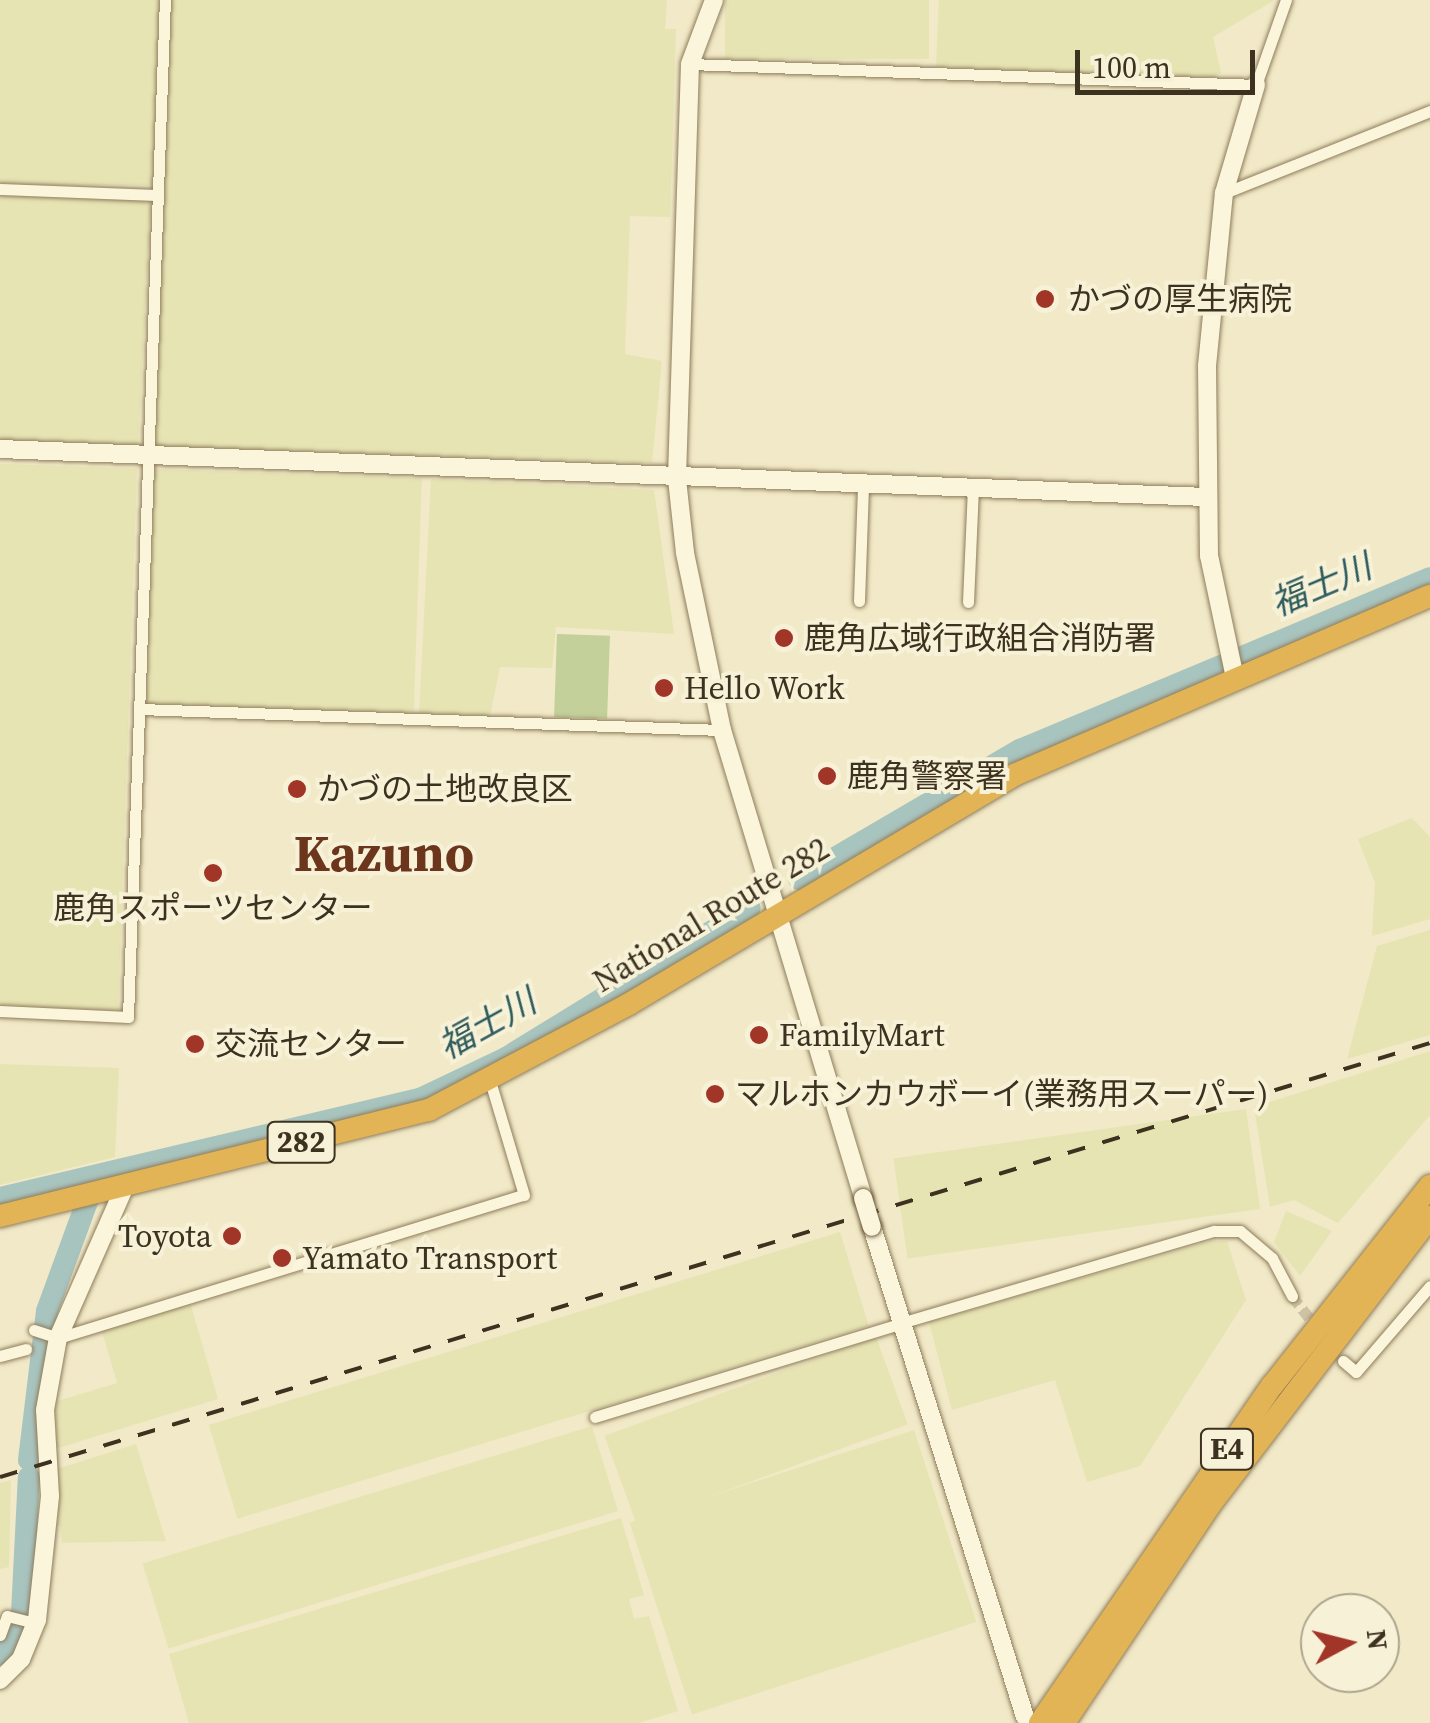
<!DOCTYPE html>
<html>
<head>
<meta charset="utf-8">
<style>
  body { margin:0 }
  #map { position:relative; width:1430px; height:1723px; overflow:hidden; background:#f1e9c7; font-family:"Source Serif 4","Noto Sans JP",serif }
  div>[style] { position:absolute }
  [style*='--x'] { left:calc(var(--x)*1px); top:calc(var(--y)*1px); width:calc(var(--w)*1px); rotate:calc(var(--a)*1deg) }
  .farmland>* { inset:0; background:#e7e4b4; transform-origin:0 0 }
  .green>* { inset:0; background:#c3d09a; transform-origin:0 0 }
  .river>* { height:22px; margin:-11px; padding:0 11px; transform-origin:11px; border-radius:11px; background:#a8c4bf }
  .street-tunnel>* { height:11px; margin-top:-5.5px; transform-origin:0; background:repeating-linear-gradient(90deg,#cdc4a5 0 11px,transparent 0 16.5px) }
  .roads { filter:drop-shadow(0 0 2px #8e7c5b) drop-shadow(0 0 2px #8e7c5b) }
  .street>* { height:11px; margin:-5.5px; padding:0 5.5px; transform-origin:5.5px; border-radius:5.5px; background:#faf5db }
  .secondary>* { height:18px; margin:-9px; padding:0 9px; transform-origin:9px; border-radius:9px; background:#faf5db }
  .highway>* { height:22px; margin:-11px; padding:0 11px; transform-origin:11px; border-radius:11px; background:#e2b455 }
  .rail>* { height:4px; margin-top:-2px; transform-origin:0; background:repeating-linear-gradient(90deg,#3d311f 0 18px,transparent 0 36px) }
  .bridges { filter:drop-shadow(0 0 2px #6f5c3e) drop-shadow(0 0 2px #6f5c3e) }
  .secondary-bridge>* { height:18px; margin:-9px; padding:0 9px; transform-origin:9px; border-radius:9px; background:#faf5db }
  .dots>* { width:28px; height:28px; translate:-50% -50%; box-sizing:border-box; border:5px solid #f7f2d7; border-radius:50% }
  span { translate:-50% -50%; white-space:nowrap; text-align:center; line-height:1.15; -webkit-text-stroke:8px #f7f2d7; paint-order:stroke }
  .shield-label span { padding:2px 8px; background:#f7f2d7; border:2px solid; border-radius:8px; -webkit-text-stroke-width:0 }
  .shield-label { font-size:30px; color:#3d311f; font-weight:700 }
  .poi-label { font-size:32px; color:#3d311f }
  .left { translate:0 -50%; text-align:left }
  .right { translate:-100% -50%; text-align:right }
  .street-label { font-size:32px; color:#3d311f }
  .water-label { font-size:35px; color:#2e5b5d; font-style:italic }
  .town-label { font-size:52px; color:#6c361d; font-weight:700 }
  .north { position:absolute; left:1300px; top:1593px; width:100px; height:100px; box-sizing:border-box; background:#f7f2d7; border:2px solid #ada58d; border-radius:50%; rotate:83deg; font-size:28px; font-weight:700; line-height:40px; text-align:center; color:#3d311f }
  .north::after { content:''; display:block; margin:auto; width:35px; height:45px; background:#a03528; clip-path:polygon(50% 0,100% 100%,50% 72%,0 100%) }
  .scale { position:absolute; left:1075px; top:50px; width:180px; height:45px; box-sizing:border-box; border:5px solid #3d311f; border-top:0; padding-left:12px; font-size:30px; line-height:35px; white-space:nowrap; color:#3d311f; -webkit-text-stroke:8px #f7f2d7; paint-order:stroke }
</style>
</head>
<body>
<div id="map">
  <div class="farmland">
    <div style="left:0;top:0;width:159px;height:185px"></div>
    <div style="clip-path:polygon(170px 0,667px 0,665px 29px,676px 29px,670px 217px,630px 216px,625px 354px,662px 361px,652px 463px,151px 446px)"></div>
    <div style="left:725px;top:0;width:204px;height:59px"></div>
    <div style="clip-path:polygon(939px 0,1275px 0,1213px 37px,1221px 73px,1210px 79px,936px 67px)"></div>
    <div style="left:0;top:193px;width:151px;height:247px;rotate:3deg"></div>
    <div style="left:0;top:464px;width:137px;height:542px;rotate:2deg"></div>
    <div style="left:152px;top:469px;width:270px;height:235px;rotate:2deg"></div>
    <div style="clip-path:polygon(431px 479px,654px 490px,674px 634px,556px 627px,552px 668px,500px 667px,490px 716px,419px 714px)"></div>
    <div style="clip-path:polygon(1412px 818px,1430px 837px,1430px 919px,1372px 936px,1375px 883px,1358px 839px)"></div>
    <div style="clip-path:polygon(1430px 930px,1430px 1035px,1347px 1059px,1377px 946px)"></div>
    <div style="clip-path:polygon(1430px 1051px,1430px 1115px,1338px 1223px,1294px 1200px,1270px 1207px,1254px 1107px)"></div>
    <div style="clip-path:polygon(0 1064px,119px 1068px,115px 1157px,0 1185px)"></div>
    <div style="left:1246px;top:1109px;width:101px;height:356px;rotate:82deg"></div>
    <div style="clip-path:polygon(1286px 1211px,1332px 1231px,1300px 1276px,1274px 1242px)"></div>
    <div style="left:840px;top:1232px;width:98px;height:660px;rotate:73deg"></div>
    <div style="clip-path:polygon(1211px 1241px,1227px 1241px,1246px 1300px,1140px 1466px,1087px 1482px,1055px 1380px,952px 1410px,929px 1322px)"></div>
    <div style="clip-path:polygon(190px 1302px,218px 1399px,55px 1449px,54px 1402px,117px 1383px,101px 1328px)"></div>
    <div style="left:876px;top:1337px;width:93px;height:289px;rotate:70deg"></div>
    <div style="left:592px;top:1426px;width:89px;height:470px;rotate:73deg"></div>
    <div style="left:914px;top:1430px;width:202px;height:299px;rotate:72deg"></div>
    <div style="clip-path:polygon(136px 1444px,166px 1541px,62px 1543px,60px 1526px,49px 1527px,57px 1469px)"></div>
    <div style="clip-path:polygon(11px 1480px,9px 1567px,0 1569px,0 1483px)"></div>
    <div style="clip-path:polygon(621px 1518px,644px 1595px,629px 1599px,634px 1619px,649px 1616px,678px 1711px,639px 1723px,189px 1723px,169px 1654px)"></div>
  </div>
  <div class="green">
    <div style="left:557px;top:634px;width:53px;height:83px;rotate:2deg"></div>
  </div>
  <div class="river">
    <div style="--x:1240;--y:658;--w:206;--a:-22.8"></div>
    <div style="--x:799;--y:879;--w:256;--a:-30.3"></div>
    <div style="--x:1020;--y:750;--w:218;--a:-22.7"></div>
    <div style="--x:0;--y:1198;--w:432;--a:-13.3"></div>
    <div style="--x:420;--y:1099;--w:95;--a:-25.5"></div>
    <div style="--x:506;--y:1058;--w:286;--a:-31.6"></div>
    <div style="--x:29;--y:1460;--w:150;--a:-83.1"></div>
    <div style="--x:47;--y:1311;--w:143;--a:-69.9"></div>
    <div style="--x:0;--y:1654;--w:47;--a:-61.8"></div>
    <div style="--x:22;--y:1613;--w:136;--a:-87.1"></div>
  </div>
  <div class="street-tunnel">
    <div style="--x:1292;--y:1296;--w:43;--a:51.5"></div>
  </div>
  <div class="roads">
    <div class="street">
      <div style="--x:690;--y:64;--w:566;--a:2.12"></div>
      <div style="--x:1256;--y:85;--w:90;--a:-70.6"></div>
      <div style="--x:0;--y:189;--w:157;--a:2.2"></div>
      <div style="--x:1224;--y:193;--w:222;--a:-21.7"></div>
      <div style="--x:859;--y:601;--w:114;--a:-88"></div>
      <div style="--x:968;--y:602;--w:113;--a:-87.5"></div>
      <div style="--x:140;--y:709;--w:582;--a:2.07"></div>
      <div style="--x:0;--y:1011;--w:128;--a:2.7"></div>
      <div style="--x:128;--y:1017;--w:1018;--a:-87.92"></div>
      <div style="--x:911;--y:1320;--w:316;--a:-16.4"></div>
      <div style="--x:1214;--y:1231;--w:26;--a:0"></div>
      <div style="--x:1240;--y:1231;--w:42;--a:40.2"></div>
      <div style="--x:1272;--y:1258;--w:43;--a:62.2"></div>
      <div style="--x:34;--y:1330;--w:25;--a:18"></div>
      <div style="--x:58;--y:1338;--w:487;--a:-17.1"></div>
      <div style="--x:524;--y:1195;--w:119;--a:-106.6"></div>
      <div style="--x:0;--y:1356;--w:27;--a:-15"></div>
      <div style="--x:1343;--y:1361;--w:17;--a:40"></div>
      <div style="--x:1356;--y:1372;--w:113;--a:-49.3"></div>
      <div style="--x:595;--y:1417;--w:311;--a:-17"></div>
      <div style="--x:0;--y:1635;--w:20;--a:-70"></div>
      <div style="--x:7;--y:1616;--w:30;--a:14"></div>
    </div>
    <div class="secondary">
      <div style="--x:714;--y:0;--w:68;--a:110.6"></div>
      <div style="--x:690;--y:64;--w:415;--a:91.8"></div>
      <div style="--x:677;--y:479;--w:74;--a:83.8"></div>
      <div style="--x:685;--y:553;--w:181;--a:78.2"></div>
      <div style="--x:722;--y:730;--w:489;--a:73.2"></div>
      <div style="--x:0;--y:449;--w:1206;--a:2.28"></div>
      <div style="--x:1235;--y:678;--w:125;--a:-102"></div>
      <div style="--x:1209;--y:556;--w:190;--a:-90.6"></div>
      <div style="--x:1207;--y:366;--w:174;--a:-84.4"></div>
      <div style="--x:1224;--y:193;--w:113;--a:-73.5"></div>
      <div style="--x:872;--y:1227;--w:513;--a:72.66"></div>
      <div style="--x:0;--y:1680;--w:30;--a:-45"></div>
      <div style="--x:21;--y:1659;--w:42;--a:-67.7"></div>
      <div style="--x:37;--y:1620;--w:125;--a:-84"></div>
      <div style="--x:50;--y:1496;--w:86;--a:-93.3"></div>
      <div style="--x:45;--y:1410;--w:73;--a:-79.8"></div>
      <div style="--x:58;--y:1338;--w:166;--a:-66.2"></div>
    </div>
    <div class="highway">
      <div style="--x:0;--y:1216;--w:442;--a:-13.9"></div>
      <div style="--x:429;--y:1110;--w:226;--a:-27.9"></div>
      <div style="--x:629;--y:1004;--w:448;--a:-30.7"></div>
      <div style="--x:1014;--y:775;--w:453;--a:-23.3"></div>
      <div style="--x:1040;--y:1723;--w:409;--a:-55.5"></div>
      <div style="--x:1272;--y:1386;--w:255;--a:-51.7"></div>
      <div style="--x:1064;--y:1723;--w:261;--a:-56.2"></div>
      <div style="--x:1209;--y:1506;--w:364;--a:-52.6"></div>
    </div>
  </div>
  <div class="rail">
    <div style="--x:0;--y:1477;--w:1494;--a:-16.88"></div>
  </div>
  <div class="bridges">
    <div class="secondary-bridge">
      <div style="--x:863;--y:1198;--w:30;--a:73"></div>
    </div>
  </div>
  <div class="dots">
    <div style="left:1045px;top:299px;background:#a03528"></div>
    <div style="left:784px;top:638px;background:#a03528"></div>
    <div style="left:664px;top:688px;background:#a03528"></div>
    <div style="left:827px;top:776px;background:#a03528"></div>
    <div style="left:297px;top:789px;background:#a03528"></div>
    <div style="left:213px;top:873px;background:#a03528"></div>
    <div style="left:759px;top:1035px;background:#a03528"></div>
    <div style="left:195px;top:1044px;background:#a03528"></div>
    <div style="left:715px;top:1094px;background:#a03528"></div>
    <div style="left:232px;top:1236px;background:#a03528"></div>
    <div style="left:282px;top:1258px;background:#a03528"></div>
  </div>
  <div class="shield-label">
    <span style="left:301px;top:1142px">282</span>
    <span style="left:1227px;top:1449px">E4</span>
  </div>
  <div class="poi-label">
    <span class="left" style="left:1068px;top:299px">かづの厚生病院</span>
    <span class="left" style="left:804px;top:638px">鹿角広域行政組合消防署</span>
    <span class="left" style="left:684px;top:688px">Hello Work</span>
    <span class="left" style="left:847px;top:776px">鹿角警察署</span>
    <span class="left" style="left:317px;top:789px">かづの土地改良区</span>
    <span style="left:213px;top:908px">鹿角スポーツセンター</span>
    <span class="left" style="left:779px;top:1035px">FamilyMart</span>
    <span class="left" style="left:215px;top:1044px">交流センター</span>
    <span class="left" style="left:735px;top:1094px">マルホンカウボーイ(業務用スーパー)</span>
    <span class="right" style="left:212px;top:1236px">Toyota</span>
    <span class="left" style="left:302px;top:1258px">Yamato Transport</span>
  </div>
  <div class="street-label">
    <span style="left:711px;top:915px;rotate:-31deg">National Route 282</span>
  </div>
  <div class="water-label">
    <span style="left:1321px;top:585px;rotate:-23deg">福士川</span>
    <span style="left:487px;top:1024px;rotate:-29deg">福士川</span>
  </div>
  <div class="town-label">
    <span style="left:384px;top:853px">Kazuno</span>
  </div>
  <div class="north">N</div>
  <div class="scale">100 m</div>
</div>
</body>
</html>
